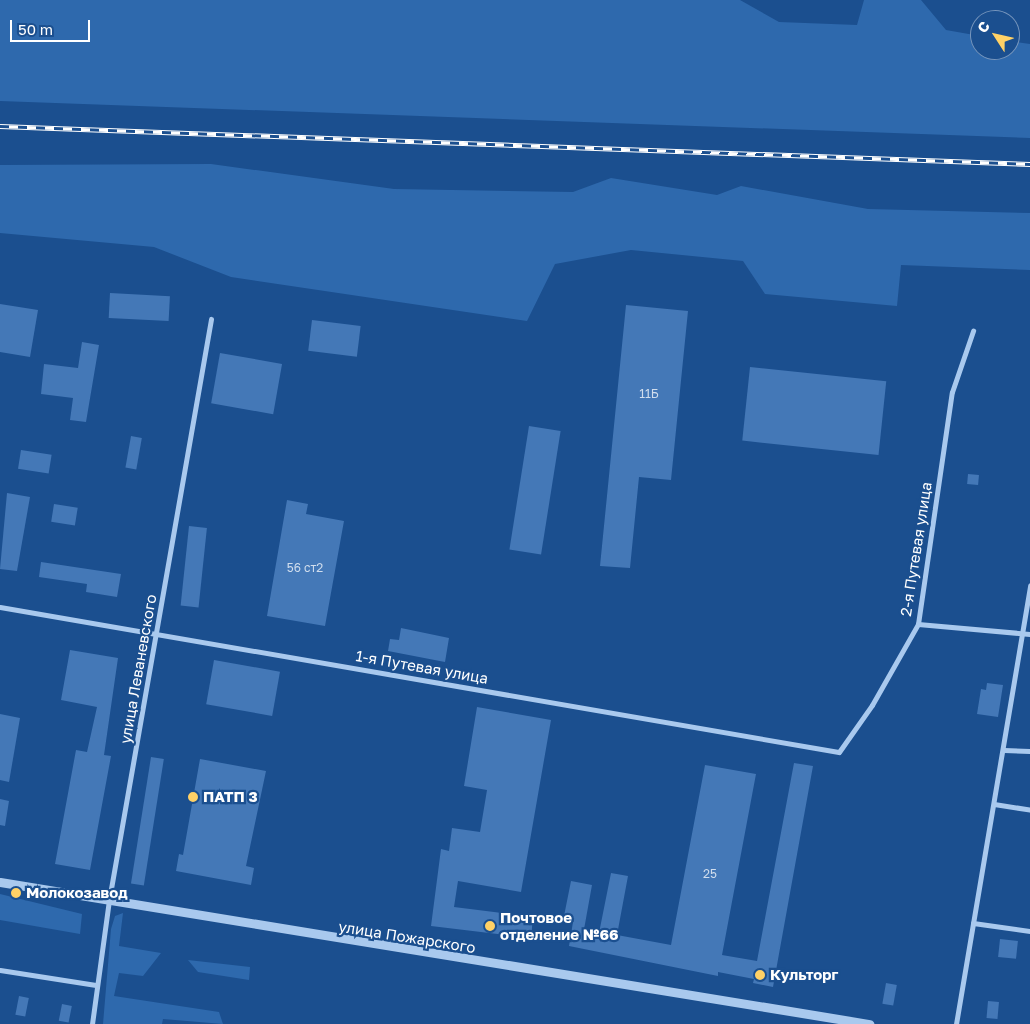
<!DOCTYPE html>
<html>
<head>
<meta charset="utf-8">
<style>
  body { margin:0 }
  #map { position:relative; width:1030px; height:1024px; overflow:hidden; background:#1b4f8f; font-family:"Golos Text",sans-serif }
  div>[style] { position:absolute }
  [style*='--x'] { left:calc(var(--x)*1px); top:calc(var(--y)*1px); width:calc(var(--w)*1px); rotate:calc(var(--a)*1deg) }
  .green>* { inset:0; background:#2e69ad }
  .building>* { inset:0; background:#4478b7; transform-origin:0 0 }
  .minor>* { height:5px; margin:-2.5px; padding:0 2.5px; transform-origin:2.5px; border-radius:2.5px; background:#a9c9ee }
  .tertiary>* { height:9px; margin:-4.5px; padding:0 4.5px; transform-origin:4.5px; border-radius:4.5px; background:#a9c9ee }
  .rail>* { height:5px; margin-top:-2.5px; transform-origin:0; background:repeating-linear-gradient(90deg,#1b4f8f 0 9px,#fff 0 18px); box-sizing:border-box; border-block:1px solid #fff }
  .dots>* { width:14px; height:14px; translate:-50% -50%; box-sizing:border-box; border:2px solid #1b4f8f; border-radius:50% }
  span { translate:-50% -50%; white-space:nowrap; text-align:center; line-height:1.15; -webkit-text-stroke:4.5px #1b4f8f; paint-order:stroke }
  .number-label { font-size:12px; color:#d0dded }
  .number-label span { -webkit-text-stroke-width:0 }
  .street-label { font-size:15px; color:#fff }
  .poi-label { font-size:15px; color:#fff; font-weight:700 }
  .left { translate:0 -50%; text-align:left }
  .north { position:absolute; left:970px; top:10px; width:50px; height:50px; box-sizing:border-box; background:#1b4f8f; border:1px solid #7695bc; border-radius:50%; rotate:305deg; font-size:14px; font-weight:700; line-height:20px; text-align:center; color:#fff }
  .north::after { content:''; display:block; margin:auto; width:18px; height:22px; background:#ffd166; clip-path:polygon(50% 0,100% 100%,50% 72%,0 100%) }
  .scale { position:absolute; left:10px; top:20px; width:80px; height:22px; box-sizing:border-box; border:2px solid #fff; border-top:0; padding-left:6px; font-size:15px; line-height:18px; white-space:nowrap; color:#fff; -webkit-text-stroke:4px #1b4f8f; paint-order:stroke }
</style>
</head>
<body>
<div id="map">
  <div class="green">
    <div style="clip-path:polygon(0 0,740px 0,779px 22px,857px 25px,864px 0,921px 0,946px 30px,980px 36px,980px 50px,1010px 50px,1010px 41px,1030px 44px,1030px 138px,0 101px)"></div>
    <div style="clip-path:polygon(211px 164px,394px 189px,573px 192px,611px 178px,717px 195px,741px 186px,868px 209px,1030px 213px,1030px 270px,901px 265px,897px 306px,765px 294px,743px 261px,631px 250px,555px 264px,527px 321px,231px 277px,154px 247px,0 233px,0 165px)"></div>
    <div style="clip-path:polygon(0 894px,82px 914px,80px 934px,0 920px)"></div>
    <div style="clip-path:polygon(123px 913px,119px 946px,161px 953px,143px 976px,119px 973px,114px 996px,219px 1012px,223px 1024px,163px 1019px,162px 1024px,103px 1024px,111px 929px,115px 916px)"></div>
    <div style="clip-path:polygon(188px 960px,250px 967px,249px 980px,198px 972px)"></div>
  </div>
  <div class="building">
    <div style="left:110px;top:293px;width:60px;height:25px;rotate:3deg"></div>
    <div style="clip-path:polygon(0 304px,38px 310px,30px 357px,0 352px)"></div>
    <div style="clip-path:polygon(626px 305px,688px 311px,671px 480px,639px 477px,630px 568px,600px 566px)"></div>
    <div style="left:312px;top:320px;width:49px;height:31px;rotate:7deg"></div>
    <div style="clip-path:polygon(82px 342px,99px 345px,86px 422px,70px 420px,73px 398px,41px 394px,44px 364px,78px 368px)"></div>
    <div style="left:220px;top:353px;width:63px;height:51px;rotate:10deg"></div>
    <div style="left:750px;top:367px;width:137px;height:74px;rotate:6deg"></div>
    <div style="left:529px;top:426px;width:32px;height:125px;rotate:9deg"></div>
    <div style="left:131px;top:436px;width:11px;height:32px;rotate:10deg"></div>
    <div style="left:21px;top:450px;width:31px;height:19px;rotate:9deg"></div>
    <div style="left:968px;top:474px;width:11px;height:10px;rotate:5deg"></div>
    <div style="clip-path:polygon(7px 493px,30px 497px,17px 571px,0 569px)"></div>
    <div style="clip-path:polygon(287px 500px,308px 504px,306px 514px,344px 521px,325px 626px,267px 616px)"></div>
    <div style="left:54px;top:504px;width:24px;height:18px;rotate:9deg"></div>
    <div style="left:189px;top:526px;width:18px;height:80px;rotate:6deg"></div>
    <div style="clip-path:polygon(41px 562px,121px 574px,117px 597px,86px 592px,87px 584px,39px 577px)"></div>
    <div style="clip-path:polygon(401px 628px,449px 638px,445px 662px,388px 651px,390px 639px,399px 640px)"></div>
    <div style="clip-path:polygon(70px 650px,118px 658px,104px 755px,111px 756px,90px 870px,55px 864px,76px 750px,87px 752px,97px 707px,61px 700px)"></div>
    <div style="left:214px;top:660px;width:67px;height:45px;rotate:10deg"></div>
    <div style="clip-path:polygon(987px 683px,1003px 685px,998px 717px,977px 714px,981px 689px,986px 690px)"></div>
    <div style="clip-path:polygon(477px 707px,551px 720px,521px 892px,458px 881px,454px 907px,533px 917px,531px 938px,431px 926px,441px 849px,449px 851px,452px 828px,480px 832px,487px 790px,464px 786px)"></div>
    <div style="clip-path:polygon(0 714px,20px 718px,9px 782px,0 780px)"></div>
    <div style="left:151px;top:757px;width:13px;height:128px;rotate:9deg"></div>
    <div style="clip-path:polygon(200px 759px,266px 771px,246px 866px,254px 868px,251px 885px,176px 871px,179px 854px,183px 855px)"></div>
    <div style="clip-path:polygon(794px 763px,813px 766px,773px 987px,753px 983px,754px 979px,718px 972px,718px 976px,569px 946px,573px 922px,563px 921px,571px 881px,592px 885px,583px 935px,598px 938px,611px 873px,628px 876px,617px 935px,671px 945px,705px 765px,756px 774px,722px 955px,757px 961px)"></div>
    <div style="clip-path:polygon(0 799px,9px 801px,5px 826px,0 825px)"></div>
    <div style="left:1000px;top:939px;width:18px;height:18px;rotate:6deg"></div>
    <div style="left:886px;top:983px;width:11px;height:21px;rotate:10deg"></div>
    <div style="left:19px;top:996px;width:10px;height:19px;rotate:11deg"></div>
    <div style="left:988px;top:1001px;width:11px;height:17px;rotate:5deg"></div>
    <div style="left:62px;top:1004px;width:10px;height:17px;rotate:11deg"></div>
  </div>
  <div class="minor">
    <div style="--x:0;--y:607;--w:851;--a:9.81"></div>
    <div style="--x:839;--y:752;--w:57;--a:-54.9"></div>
    <div style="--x:872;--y:705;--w:93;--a:-60.4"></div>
    <div style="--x:918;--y:624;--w:234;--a:-81.7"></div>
    <div style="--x:952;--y:392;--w:65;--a:-71"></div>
    <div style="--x:918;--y:624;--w:112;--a:5.1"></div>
    <div style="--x:1004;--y:750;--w:26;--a:2"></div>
    <div style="--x:994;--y:804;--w:36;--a:9"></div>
    <div style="--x:973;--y:923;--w:58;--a:8"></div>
    <div style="--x:0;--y:970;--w:97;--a:8.9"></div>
    <div style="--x:92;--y:1024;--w:125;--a:-82.2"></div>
    <div style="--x:109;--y:900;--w:590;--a:-80.04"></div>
    <div style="--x:956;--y:1024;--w:445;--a:-80.4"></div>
  </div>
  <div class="tertiary">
    <div style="--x:0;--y:882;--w:881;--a:9.28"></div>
  </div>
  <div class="rail">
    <div style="--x:0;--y:126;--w:1031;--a:2.11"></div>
  </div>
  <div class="dots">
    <div style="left:193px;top:797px;background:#ffd166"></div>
    <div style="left:16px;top:893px;background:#ffd166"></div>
    <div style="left:490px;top:926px;background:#ffd166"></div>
    <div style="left:760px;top:975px;background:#ffd166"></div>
  </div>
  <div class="number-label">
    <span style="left:649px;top:394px">11Б</span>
    <span style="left:305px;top:568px">56 ст2</span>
    <span style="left:710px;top:874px">25</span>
  </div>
  <div class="street-label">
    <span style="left:916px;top:549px;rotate:-81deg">2-я Путевая улица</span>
    <span style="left:422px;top:667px;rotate:10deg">1-я Путевая улица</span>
    <span style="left:138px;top:669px;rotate:-80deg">улица Леваневского</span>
    <span style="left:407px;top:937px;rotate:9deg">улица Пожарского</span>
  </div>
  <div class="poi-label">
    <span class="left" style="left:203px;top:797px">ПАТП 3</span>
    <span class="left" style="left:26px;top:893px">Молокозавод</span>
    <span class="left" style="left:500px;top:926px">Почтовое<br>отделение №66</span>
    <span class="left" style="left:770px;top:975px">Культорг</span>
  </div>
  <div class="north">С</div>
  <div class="scale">50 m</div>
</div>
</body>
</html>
